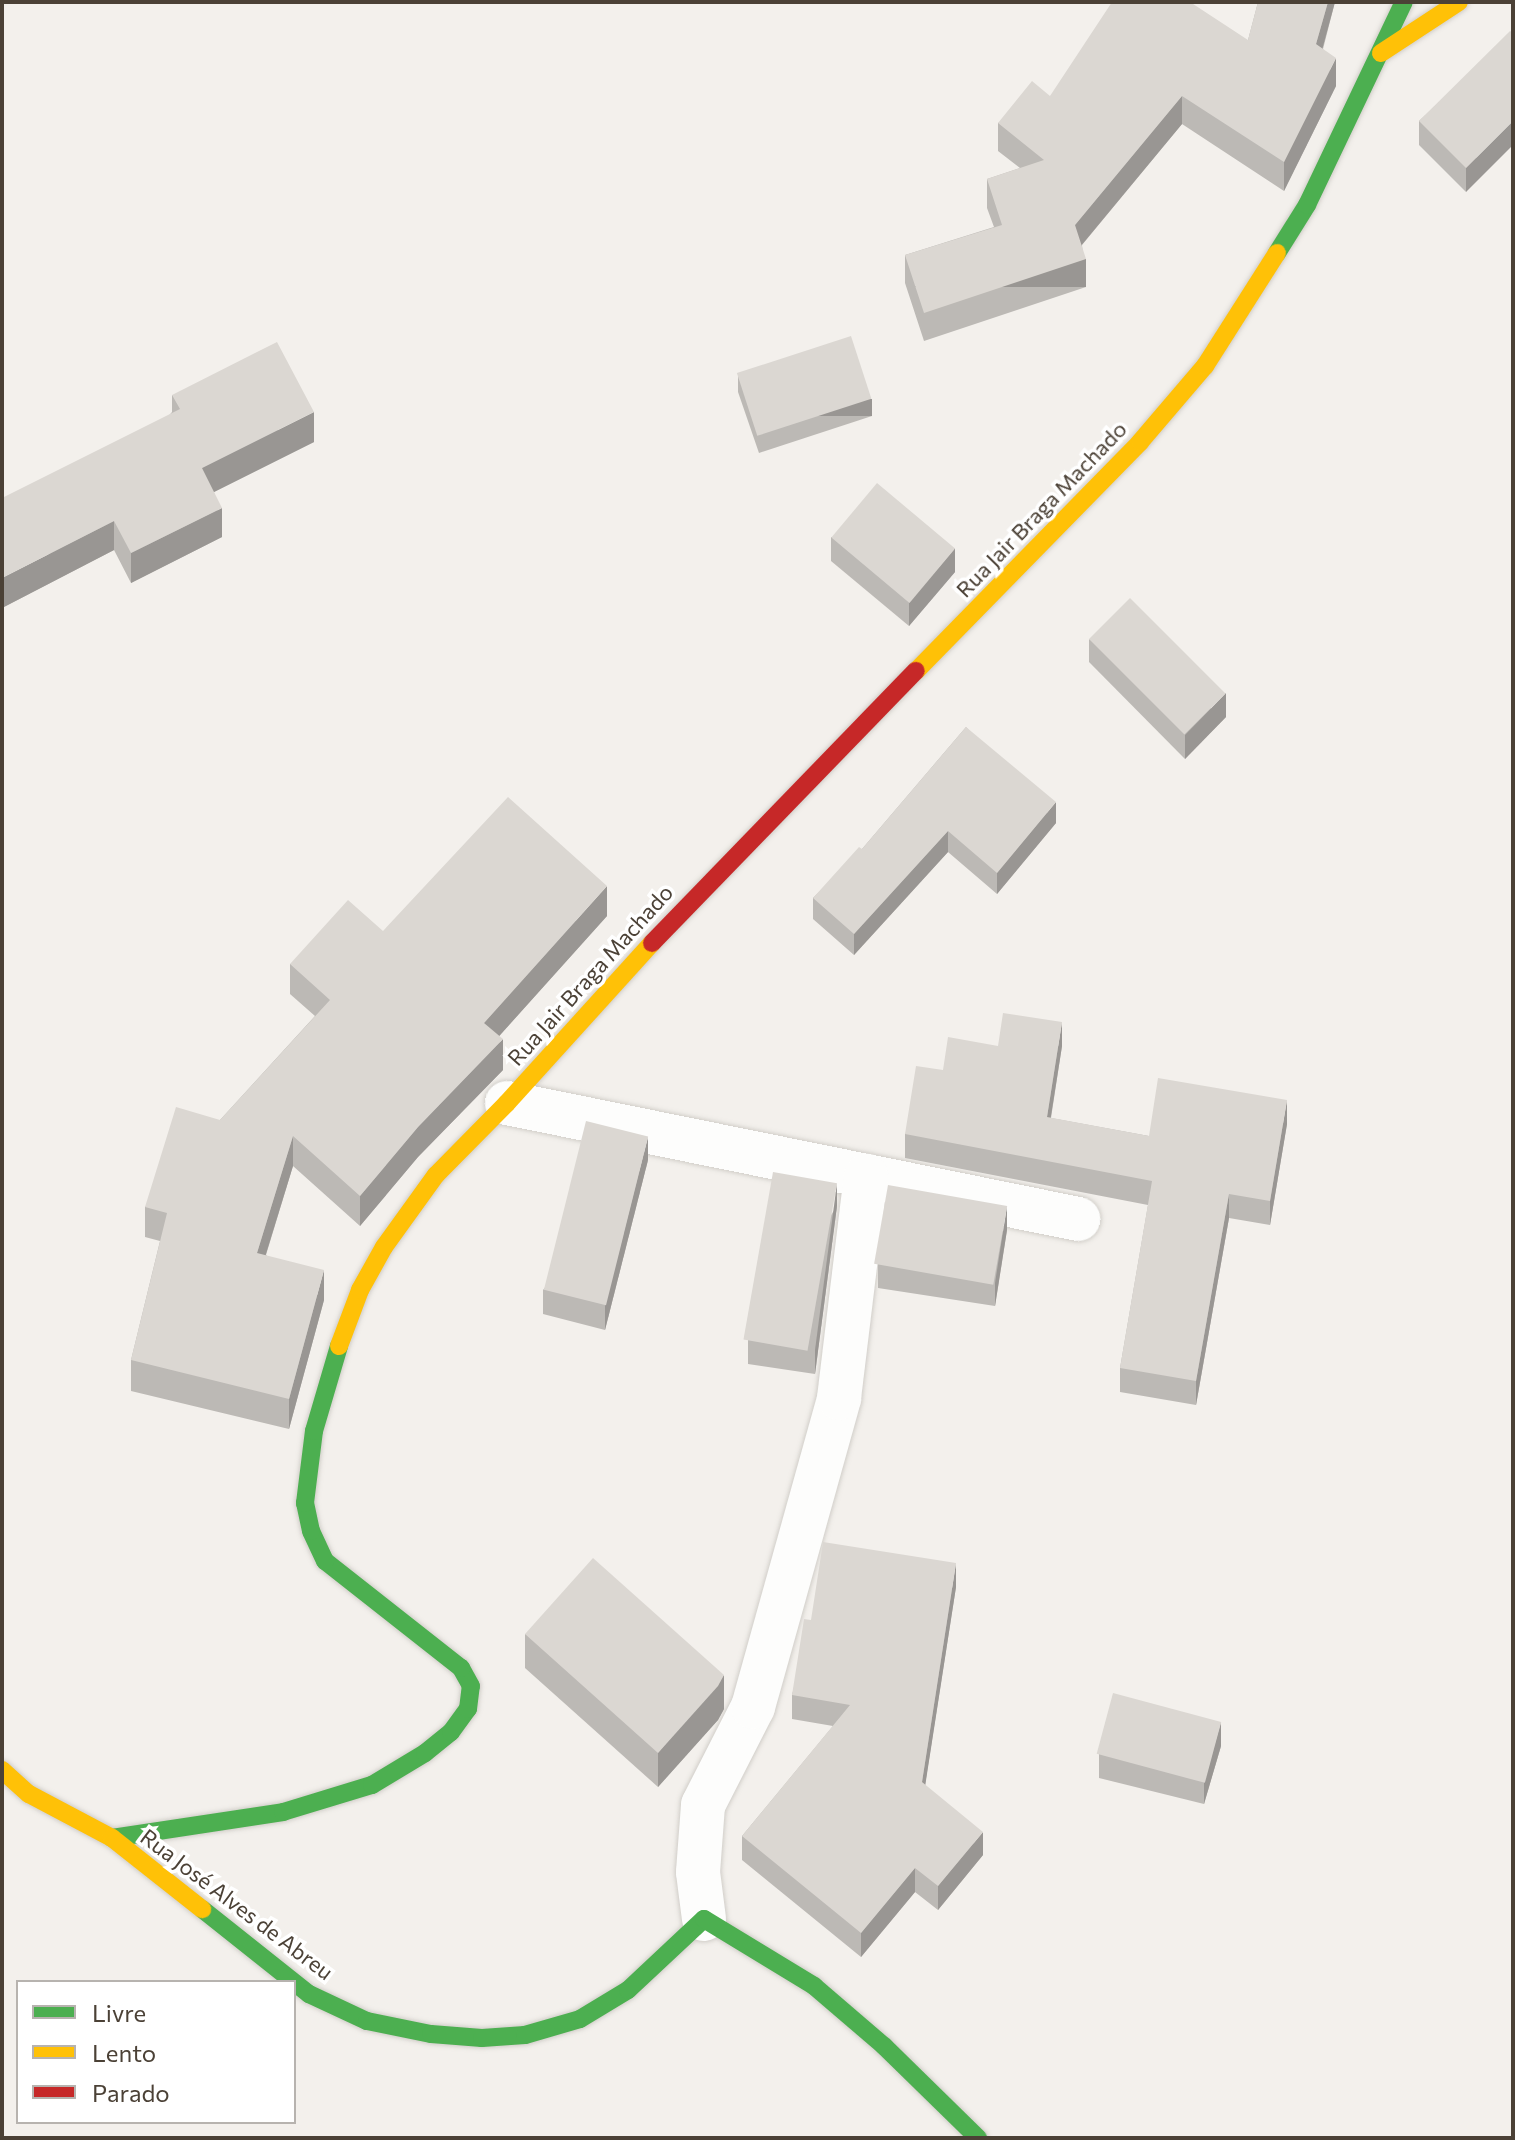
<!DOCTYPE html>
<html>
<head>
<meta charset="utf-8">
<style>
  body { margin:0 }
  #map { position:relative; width:1515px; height:2140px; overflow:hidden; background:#f3f0ec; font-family:Commissioner,sans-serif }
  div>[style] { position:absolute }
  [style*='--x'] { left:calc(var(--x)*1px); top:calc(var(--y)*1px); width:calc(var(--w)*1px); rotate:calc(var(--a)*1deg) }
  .roads { filter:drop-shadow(0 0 2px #d1cec9) drop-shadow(0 0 2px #d1cec9) }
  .street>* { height:44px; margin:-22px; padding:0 22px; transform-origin:22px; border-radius:22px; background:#fdfdfc }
  .fast>* { height:18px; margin:-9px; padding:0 9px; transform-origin:9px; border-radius:9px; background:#4caf50 }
  .slow>* { height:18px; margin:-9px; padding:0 9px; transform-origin:9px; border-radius:9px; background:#ffc107 }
  .jam>* { height:18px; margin:-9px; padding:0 9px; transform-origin:9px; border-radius:9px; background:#c62828 }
  .wall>* { inset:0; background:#bcb9b5 }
  .shaded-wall>* { inset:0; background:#999693; transform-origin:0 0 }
  .building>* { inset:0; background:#dbd7d2; transform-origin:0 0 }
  span { translate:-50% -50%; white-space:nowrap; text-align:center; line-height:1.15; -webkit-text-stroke:7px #fff; paint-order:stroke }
  .street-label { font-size:22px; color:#4b4136 }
  .frame { position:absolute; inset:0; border:4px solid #4b4136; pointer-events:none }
  .legend { position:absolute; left:16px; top:1980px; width:280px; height:144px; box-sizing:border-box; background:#fff; border:2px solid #b7b3af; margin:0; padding:10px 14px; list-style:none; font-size:24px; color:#4b4136 }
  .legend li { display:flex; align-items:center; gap:16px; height:40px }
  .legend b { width:40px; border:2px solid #b7b3af }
</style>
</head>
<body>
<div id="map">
  <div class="roads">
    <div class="street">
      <div style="--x:507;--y:1103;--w:583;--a:11.48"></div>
      <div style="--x:704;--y:1919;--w:47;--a:-97.3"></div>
      <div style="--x:698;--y:1872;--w:67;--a:-85.7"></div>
      <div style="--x:703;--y:1805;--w:110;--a:-63"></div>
      <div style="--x:753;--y:1707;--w:321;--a:-74.4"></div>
      <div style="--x:839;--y:1398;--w:224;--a:-83.1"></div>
    </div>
    <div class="fast">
      <div style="--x:1277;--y:253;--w:57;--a:-58"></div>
      <div style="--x:1307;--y:205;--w:225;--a:-64.5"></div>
      <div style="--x:112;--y:1838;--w:173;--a:-8.6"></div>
      <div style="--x:283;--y:1812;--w:93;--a:-16.9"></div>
      <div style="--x:372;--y:1785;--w:62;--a:-31.1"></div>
      <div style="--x:425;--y:1753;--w:33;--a:-39"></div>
      <div style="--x:451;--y:1732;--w:29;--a:-54"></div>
      <div style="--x:468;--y:1709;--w:23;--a:-83"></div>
      <div style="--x:471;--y:1686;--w:21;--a:-119"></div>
      <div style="--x:461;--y:1668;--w:173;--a:-141.8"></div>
      <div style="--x:325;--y:1561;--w:33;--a:-115"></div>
      <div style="--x:311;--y:1531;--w:29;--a:-102"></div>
      <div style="--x:305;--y:1503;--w:73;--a:-82.9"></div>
      <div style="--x:314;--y:1431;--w:89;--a:-73.6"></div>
      <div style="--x:202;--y:1909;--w:137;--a:38.5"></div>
      <div style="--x:309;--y:1994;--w:64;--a:25"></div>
      <div style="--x:367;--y:2021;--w:65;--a:11.5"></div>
      <div style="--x:431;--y:2034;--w:51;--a:4.5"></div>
      <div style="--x:482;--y:2038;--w:43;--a:-4"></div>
      <div style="--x:525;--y:2035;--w:57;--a:-16.2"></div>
      <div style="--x:580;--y:2019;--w:56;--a:-31.1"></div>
      <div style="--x:628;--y:1990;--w:104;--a:-43.1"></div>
      <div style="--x:704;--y:1919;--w:129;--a:31.3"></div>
      <div style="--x:814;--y:1986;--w:92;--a:40.6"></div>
      <div style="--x:884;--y:2046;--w:132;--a:44.4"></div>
    </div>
    <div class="slow">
      <div style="--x:1381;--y:53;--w:93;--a:-33.2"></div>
      <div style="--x:916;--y:671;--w:320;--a:-45.6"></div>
      <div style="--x:1140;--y:442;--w:100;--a:-49.5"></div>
      <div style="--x:1205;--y:366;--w:134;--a:-57.5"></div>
      <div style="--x:339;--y:1346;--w:60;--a:-69.4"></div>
      <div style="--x:360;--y:1290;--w:49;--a:-60.8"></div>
      <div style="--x:384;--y:1247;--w:89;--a:-54.2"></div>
      <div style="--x:436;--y:1175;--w:101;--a:-45.4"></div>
      <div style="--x:507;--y:1103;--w:216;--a:-47.8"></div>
      <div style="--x:2;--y:1770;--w:36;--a:42"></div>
      <div style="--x:29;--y:1794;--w:94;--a:27.9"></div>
      <div style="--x:112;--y:1838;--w:115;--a:38.3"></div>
    </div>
    <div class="jam">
      <div style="--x:652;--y:943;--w:379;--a:-45.9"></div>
    </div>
  </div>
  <div class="wall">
    <div style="clip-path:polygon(1258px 2px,1335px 2px,1323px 49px,1336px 86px,1284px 191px,1182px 124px,1082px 245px,1086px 287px,924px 341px,905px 283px,905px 255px,994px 227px,987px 208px,987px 179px,1020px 168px,998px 151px,998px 123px,1050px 96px,1248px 40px)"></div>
    <div style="clip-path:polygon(1513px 33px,1466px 192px,1419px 145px,1419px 121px)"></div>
    <div style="clip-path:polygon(738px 375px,872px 416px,759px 453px,738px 392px)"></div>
    <div style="clip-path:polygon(172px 395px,314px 442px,214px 492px,222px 537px,131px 583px,114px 550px,2px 608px,172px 412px)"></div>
    <div style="clip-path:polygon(831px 537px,955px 572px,909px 626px,831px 561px)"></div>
    <div style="clip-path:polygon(1089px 639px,1226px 717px,1185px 759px,1089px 662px)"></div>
    <div style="clip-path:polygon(966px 727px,1056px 823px,997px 894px,948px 852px,854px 955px,813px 919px,813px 898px,862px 849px)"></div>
    <div style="clip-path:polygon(607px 916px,499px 1036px,503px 1070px,418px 1157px,360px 1226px,293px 1166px,266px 1255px,324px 1300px,289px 1429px,131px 1391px,131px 1360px,160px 1241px,145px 1237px,145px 1207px,220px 1120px,315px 1016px,290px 994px,290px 964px)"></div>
    <div style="clip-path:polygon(998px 1046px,1062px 1046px,1051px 1118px,1149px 1136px,1287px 1124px,1270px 1225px,1229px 1218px,1196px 1405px,1120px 1392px,1120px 1368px,1148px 1205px,905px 1158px,905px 1134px,943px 1070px)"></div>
    <div style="clip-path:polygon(648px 1160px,605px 1330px,543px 1314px,543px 1290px)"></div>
    <div style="clip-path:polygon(837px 1206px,815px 1374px,748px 1364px,748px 1340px)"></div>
    <div style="clip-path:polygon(1007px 1230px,995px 1306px,878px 1288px,878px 1264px)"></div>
    <div style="clip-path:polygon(956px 1587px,925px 1785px,983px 1855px,938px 1910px,915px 1892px,861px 1957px,742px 1860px,742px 1836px,833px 1726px,792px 1719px,792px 1695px,811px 1620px)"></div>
    <div style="clip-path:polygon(525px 1634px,724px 1709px,718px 1720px,658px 1787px,525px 1668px)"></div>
    <div style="clip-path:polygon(1221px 1746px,1204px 1804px,1099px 1778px,1099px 1754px)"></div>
  </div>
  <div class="shaded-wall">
    <div style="clip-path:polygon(1328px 2px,1335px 2px,1316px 72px,1316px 44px)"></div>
    <div style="clip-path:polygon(1336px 58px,1336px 86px,1284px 191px,1284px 162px)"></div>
    <div style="clip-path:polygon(1182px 96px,1182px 124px,1075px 253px,1075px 225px)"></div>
    <div style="clip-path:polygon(1513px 121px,1513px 145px,1466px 192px,1466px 168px)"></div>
    <div style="left:1086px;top:259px;width:28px;height:171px;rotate:90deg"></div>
    <div style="left:872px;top:399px;width:17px;height:119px;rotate:90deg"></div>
    <div style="clip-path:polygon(314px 412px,314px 442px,202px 498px,202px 468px)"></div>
    <div style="clip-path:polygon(222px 508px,222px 537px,131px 583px,131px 553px)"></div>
    <div style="clip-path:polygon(114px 521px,114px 550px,2px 608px,2px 578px)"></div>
    <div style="clip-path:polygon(955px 548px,955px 572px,909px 626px,909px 602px)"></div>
    <div style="clip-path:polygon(1226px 693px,1226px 717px,1185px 759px,1185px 735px)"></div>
    <div style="clip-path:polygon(1056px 802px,1056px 823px,997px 894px,997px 873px)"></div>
    <div style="clip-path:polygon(948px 831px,948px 852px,854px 955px,854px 934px)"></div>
    <div style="clip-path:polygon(607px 886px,607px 916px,484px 1053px,484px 1023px)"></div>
    <div style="clip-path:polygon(1062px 1022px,1062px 1046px,1047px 1141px,1047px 1117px)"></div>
    <div style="clip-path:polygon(503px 1039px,503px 1070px,418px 1157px,360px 1226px,360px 1196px,418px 1127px)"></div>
    <div style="clip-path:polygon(1287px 1100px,1287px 1124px,1270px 1225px,1270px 1201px)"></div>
    <div style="clip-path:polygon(293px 1136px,293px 1166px,257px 1283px,257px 1253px)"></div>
    <div style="clip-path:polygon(648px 1137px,648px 1160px,605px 1330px,605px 1306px)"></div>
    <div style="clip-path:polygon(837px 1183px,837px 1206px,815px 1374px,815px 1350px)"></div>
    <div style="clip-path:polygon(1229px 1194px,1229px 1218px,1196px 1405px,1196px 1381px)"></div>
    <div style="clip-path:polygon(1007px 1206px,1007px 1230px,995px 1306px,995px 1283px)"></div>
    <div style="clip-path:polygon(324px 1270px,324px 1300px,289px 1429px,289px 1399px)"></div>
    <div style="clip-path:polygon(956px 1563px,956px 1587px,922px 1806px,922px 1782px)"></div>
    <div style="clip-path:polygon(724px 1675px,724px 1709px,718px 1720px,658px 1787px,658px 1753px)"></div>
    <div style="clip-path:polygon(1221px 1722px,1221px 1746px,1204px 1804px,1204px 1781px)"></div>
    <div style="clip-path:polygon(983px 1832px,983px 1855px,938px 1910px,938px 1886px)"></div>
    <div style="clip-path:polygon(915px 1868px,915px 1892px,861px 1957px,861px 1933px)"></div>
  </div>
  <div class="building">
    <div style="clip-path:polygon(1112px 2px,1190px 2px,1248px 40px,1258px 2px,1328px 2px,1316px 44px,1336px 58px,1284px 162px,1182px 96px,1075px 225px,1086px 259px,924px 313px,905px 255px,1002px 225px,987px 179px,1044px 160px,998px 123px,1032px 81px,1050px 96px)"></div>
    <div style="clip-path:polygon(1510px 31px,1513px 33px,1513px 121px,1466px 168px,1419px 121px)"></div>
    <div style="left:851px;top:336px;width:66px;height:120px;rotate:72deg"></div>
    <div style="clip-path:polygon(277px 342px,314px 412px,202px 468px,222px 508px,131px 553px,114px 521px,2px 578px,2px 498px,180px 409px,172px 395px)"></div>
    <div style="left:877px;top:483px;width:102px;height:71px;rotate:40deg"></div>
    <div style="left:1130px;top:598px;width:135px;height:58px;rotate:45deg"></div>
    <div style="clip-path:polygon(966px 727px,1056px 802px,997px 873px,948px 831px,854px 934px,813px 898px,859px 847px,862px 849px)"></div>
    <div style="clip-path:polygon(508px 797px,607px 886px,484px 1023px,503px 1039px,418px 1127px,360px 1196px,293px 1136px,257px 1253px,324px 1270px,289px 1399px,131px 1360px,167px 1213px,145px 1207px,176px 1107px,220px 1120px,330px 1000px,290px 964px,348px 900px,383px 931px)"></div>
    <div style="clip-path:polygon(1003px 1013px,1062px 1022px,1047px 1117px,1149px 1136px,1158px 1078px,1287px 1100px,1270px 1201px,1229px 1194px,1196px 1381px,1120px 1368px,1152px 1181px,905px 1134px,916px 1066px,943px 1070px,948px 1037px,998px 1046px)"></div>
    <div style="left:586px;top:1121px;width:64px;height:174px;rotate:14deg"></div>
    <div style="left:773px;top:1172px;width:65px;height:170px;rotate:10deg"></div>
    <div style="left:888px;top:1185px;width:121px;height:80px;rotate:10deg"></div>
    <div style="clip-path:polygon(823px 1542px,956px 1563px,922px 1782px,983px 1832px,938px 1886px,915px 1868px,861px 1933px,742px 1836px,850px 1705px,792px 1695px,804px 1619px,811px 1620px)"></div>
    <div style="clip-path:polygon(593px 1558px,724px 1675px,718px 1686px,658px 1753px,525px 1634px)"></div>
    <div style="left:1113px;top:1693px;width:112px;height:63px;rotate:15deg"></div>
  </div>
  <div class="street-label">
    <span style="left:1041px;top:509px;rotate:-46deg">Rua Jair Braga Machado</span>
    <span style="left:590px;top:975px;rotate:-48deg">Rua Jair Braga Machado</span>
    <span style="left:237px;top:1904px;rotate:37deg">Rua José Alves de Abreu</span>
  </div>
  <div class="frame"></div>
  <ul class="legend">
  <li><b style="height:10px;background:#4caf50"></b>Livre</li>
  <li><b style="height:10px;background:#ffc107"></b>Lento</li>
  <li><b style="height:10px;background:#c62828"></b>Parado</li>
  </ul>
</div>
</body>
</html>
